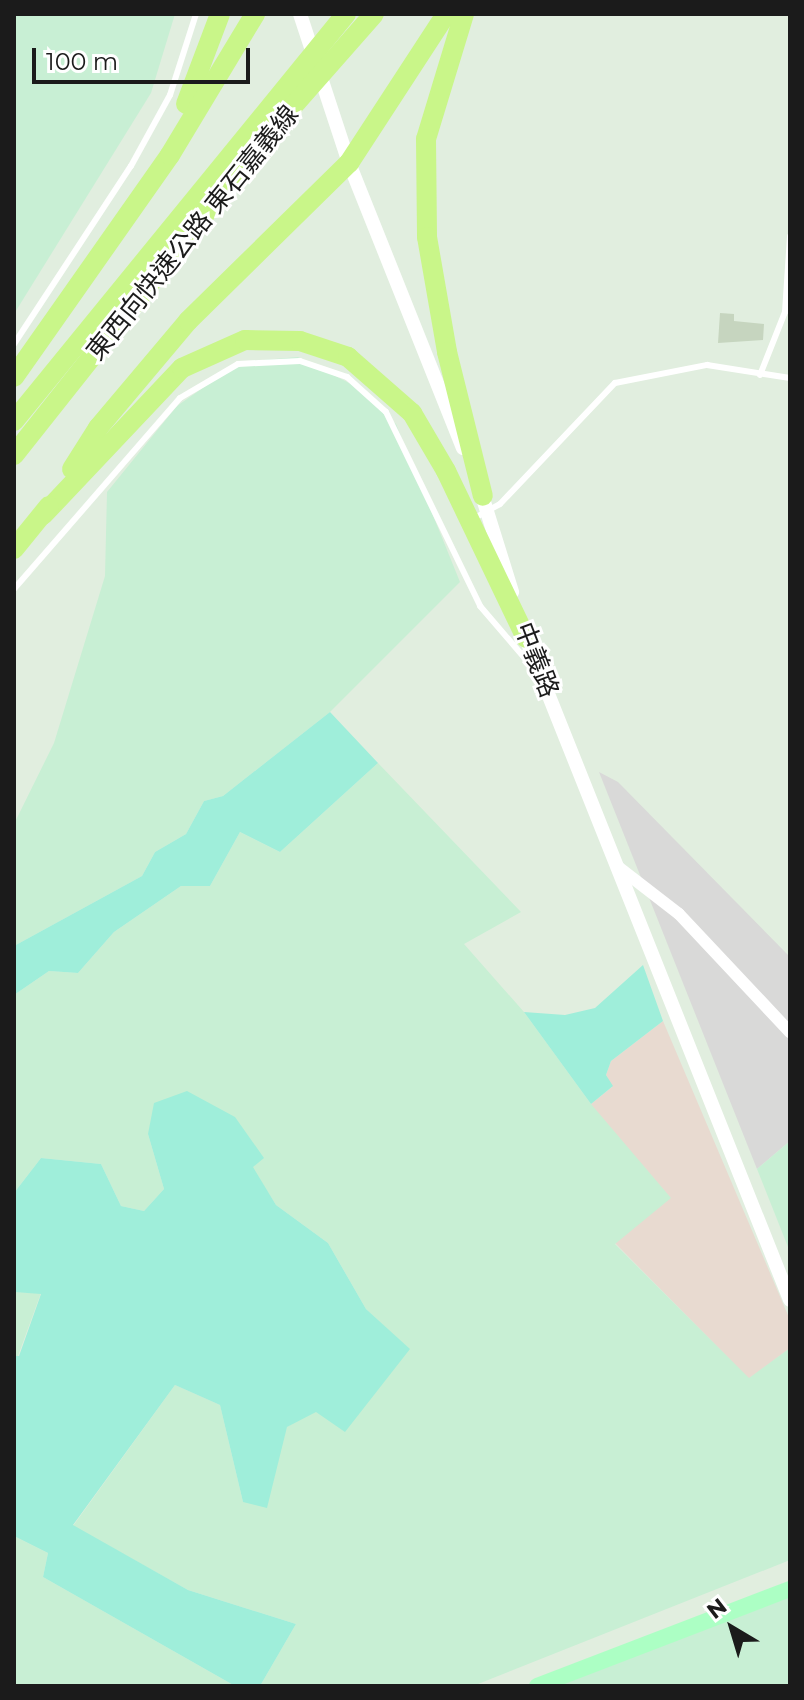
<!DOCTYPE html>
<html>
<head>
<meta charset="utf-8">
<style>
  body { margin:0 }
  #map { position:relative; width:804px; height:1700px; overflow:hidden; background:#e1eedf; font-family:Montserrat,"Noto Sans TC",sans-serif }
  div>[style] { position:absolute }
  [style*='--x'] { left:calc(var(--x)*1px); top:calc(var(--y)*1px); width:calc(var(--w)*1px); rotate:calc(var(--a)*1deg) }
  .residential>* { inset:0; background:#d9d9d8 }
  .industrial>* { inset:0; background:#e8dad0 }
  .farmland>* { inset:0; background:#c8efd4 }
  .grass>* { inset:0; background:#9feeda }
  .building>* { inset:0; background:#c6d5bf }
  .service>* { height:6px; margin:-3px; padding:0 3px; transform-origin:3px; border-radius:3px; background:#fff }
  .minor>* { height:12px; margin:-6px; padding:0 6px; transform-origin:6px; border-radius:6px; background:#fff }
  .tertiary>* { height:14px; margin:-7px; padding:0 7px; transform-origin:7px; border-radius:7px; background:#fff }
  .secondary>* { height:16px; margin:-8px; padding:0 8px; transform-origin:8px; border-radius:8px; background:#acffc4 }
  .trunk>* { height:20px; margin:-10px; padding:0 10px; transform-origin:10px; border-radius:10px; background:#c9f689 }
  span { translate:-50% -50%; white-space:nowrap; text-align:center; line-height:1.15; -webkit-text-stroke:6px #fff; paint-order:stroke }
  .street-label { font-size:26px; color:#1b1b1b }
  .frame { position:absolute; inset:0; border:16px solid #1b1b1b; pointer-events:none }
  .north { position:absolute; left:692px; top:1588px; width:80px; height:80px; -webkit-text-stroke:6px #fff; paint-order:stroke; rotate:322deg; font-size:22px; font-weight:700; line-height:32px; text-align:center; color:#1b1b1b }
  .north::after { content:''; display:block; margin:auto; width:28px; height:36px; background:#1b1b1b; clip-path:polygon(50% 0,100% 100%,50% 72%,0 100%) }
  .scale { position:absolute; left:32px; top:48px; width:218px; height:36px; box-sizing:border-box; border:4px solid #1b1b1b; border-top:0; padding-left:10px; font-size:24px; line-height:28px; white-space:nowrap; color:#1b1b1b; -webkit-text-stroke:6px #fff; paint-order:stroke }
</style>
</head>
<body>
<div id="map">
  <div class="residential">
    <div style="clip-path:polygon(599px 772px,618px 782px,790px 957px,790px 1141px,757px 1169px)"></div>
  </div>
  <div class="industrial">
    <div style="clip-path:polygon(663px 1021px,790px 1320px,790px 1348px,749px 1379px,615px 1243px,591px 1104px,612px 1087px,606px 1075px,611px 1061px)"></div>
  </div>
  <div class="farmland">
    <div style="clip-path:polygon(14px 14px,175px 14px,151px 93px,14px 314px)"></div>
    <div style="clip-path:polygon(298px 357px,355px 386px,396px 424px,460px 582px,330px 712px,223px 796px,204px 801px,186px 834px,155px 852px,142px 876px,14px 946px,14px 824px,54px 743px,105px 576px,107px 492px,177px 406px,240px 362px)"></div>
    <div style="clip-path:polygon(378px 763px,521px 912px,464px 944px,524px 1012px,591px 1104px,671px 1198px,615px 1244px,749px 1378px,790px 1348px,790px 1560px,473px 1686px,260px 1686px,296px 1624px,188px 1590px,73px 1526px,175px 1385px,220px 1405px,243px 1502px,287px 1427px,409px 1349px,366px 1309px,328px 1243px,276px 1205px,252px 1167px,263px 1158px,148px 1134px,164px 1189px,144px 1211px,121px 1206px,101px 1164px,41px 1158px,14px 1193px,14px 995px,49px 971px,78px 973px,114px 932px,181px 886px,210px 886px,240px 832px,280px 852px)"></div>
    <div style="clip-path:polygon(790px 1141px,790px 1252px,757px 1169px)"></div>
    <div style="clip-path:polygon(14px 1292px,41px 1293px,18px 1356px,14px 1356px)"></div>
    <div style="clip-path:polygon(14px 1536px,48px 1553px,43px 1577px,235px 1686px,14px 1686px)"></div>
    <div style="clip-path:polygon(790px 1591px,790px 1686px,551px 1686px)"></div>
  </div>
  <div class="grass">
    <div style="clip-path:polygon(330px 712px,378px 763px,280px 852px,240px 832px,210px 886px,181px 886px,114px 932px,78px 973px,49px 971px,14px 995px,14px 946px,142px 876px,155px 852px,186px 834px,204px 801px,223px 796px)"></div>
    <div style="clip-path:polygon(643px 965px,663px 1021px,611px 1061px,606px 1075px,613px 1086px,591px 1104px,524px 1012px,565px 1015px,595px 1008px)"></div>
    <div style="clip-path:polygon(187px 1091px,235px 1117px,264px 1158px,253px 1167px,276px 1205px,328px 1243px,366px 1309px,410px 1349px,345px 1432px,316px 1412px,287px 1427px,267px 1508px,243px 1502px,220px 1405px,175px 1385px,73px 1525px,188px 1590px,296px 1624px,260px 1686px,235px 1686px,43px 1577px,48px 1553px,14px 1536px,14px 1356px,19px 1356px,41px 1294px,14px 1292px,14px 1193px,41px 1158px,101px 1164px,121px 1206px,144px 1211px,164px 1189px,148px 1134px,154px 1103px)"></div>
  </div>
  <div class="building">
    <div style="clip-path:polygon(720px 313px,734px 314px,734px 321px,764px 324px,763px 340px,718px 343px)"></div>
  </div>
  <div class="service">
    <div style="--x:14;--y:344;--w:213;--a:-56.7"></div>
    <div style="--x:131;--y:166;--w:81;--a:-61.2"></div>
    <div style="--x:170;--y:95;--w:85;--a:-72.2"></div>
    <div style="--x:760;--y:375;--w:68;--a:-68.4"></div>
    <div style="--x:785;--y:312;--w:76;--a:-86.2"></div>
    <div style="--x:471;--y:520;--w:33;--a:-29"></div>
    <div style="--x:500;--y:504;--w:167;--a:-46.5"></div>
    <div style="--x:615;--y:383;--w:94;--a:-11.1"></div>
    <div style="--x:707;--y:365;--w:84;--a:8.9"></div>
    <div style="--x:14;--y:589;--w:253;--a:-49"></div>
    <div style="--x:180;--y:398;--w:67;--a:-30.4"></div>
    <div style="--x:238;--y:364;--w:62;--a:-2.8"></div>
    <div style="--x:300;--y:361;--w:50;--a:18.8"></div>
    <div style="--x:347;--y:377;--w:52;--a:41.9"></div>
    <div style="--x:386;--y:412;--w:216;--a:64.1"></div>
    <div style="--x:480;--y:606;--w:83;--a:49.4"></div>
  </div>
  <div class="minor">
    <div style="--x:617;--y:866;--w:78;--a:37.7"></div>
    <div style="--x:679;--y:914;--w:162;--a:46.8"></div>
  </div>
  <div class="tertiary">
    <div style="--x:300;--y:14;--w:157;--a:71.8"></div>
    <div style="--x:349;--y:163;--w:307;--a:68.2"></div>
    <div style="--x:480;--y:489;--w:108;--a:72.7"></div>
    <div style="--x:523;--y:631;--w:720;--a:68.24"></div>
  </div>
  <div class="secondary">
    <div style="--x:537;--y:1686;--w:271;--a:-21"></div>
  </div>
  <div class="trunk">
    <div style="--x:464;--y:14;--w:131;--a:106.9"></div>
    <div style="--x:426;--y:139;--w:98;--a:89.4"></div>
    <div style="--x:427;--y:237;--w:117;--a:80.1"></div>
    <div style="--x:447;--y:352;--w:148;--a:76"></div>
    <div style="--x:186;--y:104;--w:96;--a:-69.3"></div>
    <div style="--x:14;--y:377;--w:271;--a:-54.9"></div>
    <div style="--x:170;--y:155;--w:165;--a:-58.9"></div>
    <div style="--x:14;--y:421;--w:525;--a:-50.8"></div>
    <div style="--x:14;--y:455;--w:404;--a:-51.6"></div>
    <div style="--x:265;--y:138;--w:165;--a:-48.7"></div>
    <div style="--x:72;--y:469;--w:49;--a:-57.6"></div>
    <div style="--x:98;--y:428;--w:140;--a:-49.9"></div>
    <div style="--x:188;--y:321;--w:226;--a:-44.5"></div>
    <div style="--x:349;--y:163;--w:178;--a:-56.9"></div>
    <div style="--x:43;--y:515;--w:202;--a:-46.6"></div>
    <div style="--x:182;--y:368;--w:69;--a:-24"></div>
    <div style="--x:245;--y:340;--w:55;--a:1"></div>
    <div style="--x:300;--y:341;--w:51;--a:18.4"></div>
    <div style="--x:348;--y:357;--w:85;--a:41.2"></div>
    <div style="--x:412;--y:413;--w:67;--a:59.6"></div>
    <div style="--x:446;--y:471;--w:185;--a:64.4"></div>
    <div style="--x:14;--y:549;--w:55;--a:-50.9"></div>
  </div>
  <div class="street-label">
    <span style="left:193px;top:233px;rotate:-51deg">東西向快速公路 東石嘉義線</span>
    <span style="left:536px;top:660px;rotate:69deg">中義路</span>
  </div>
  <div class="frame"></div>
  <div class="north">N</div>
  <div class="scale">100 m</div>
</div>
</body>
</html>
